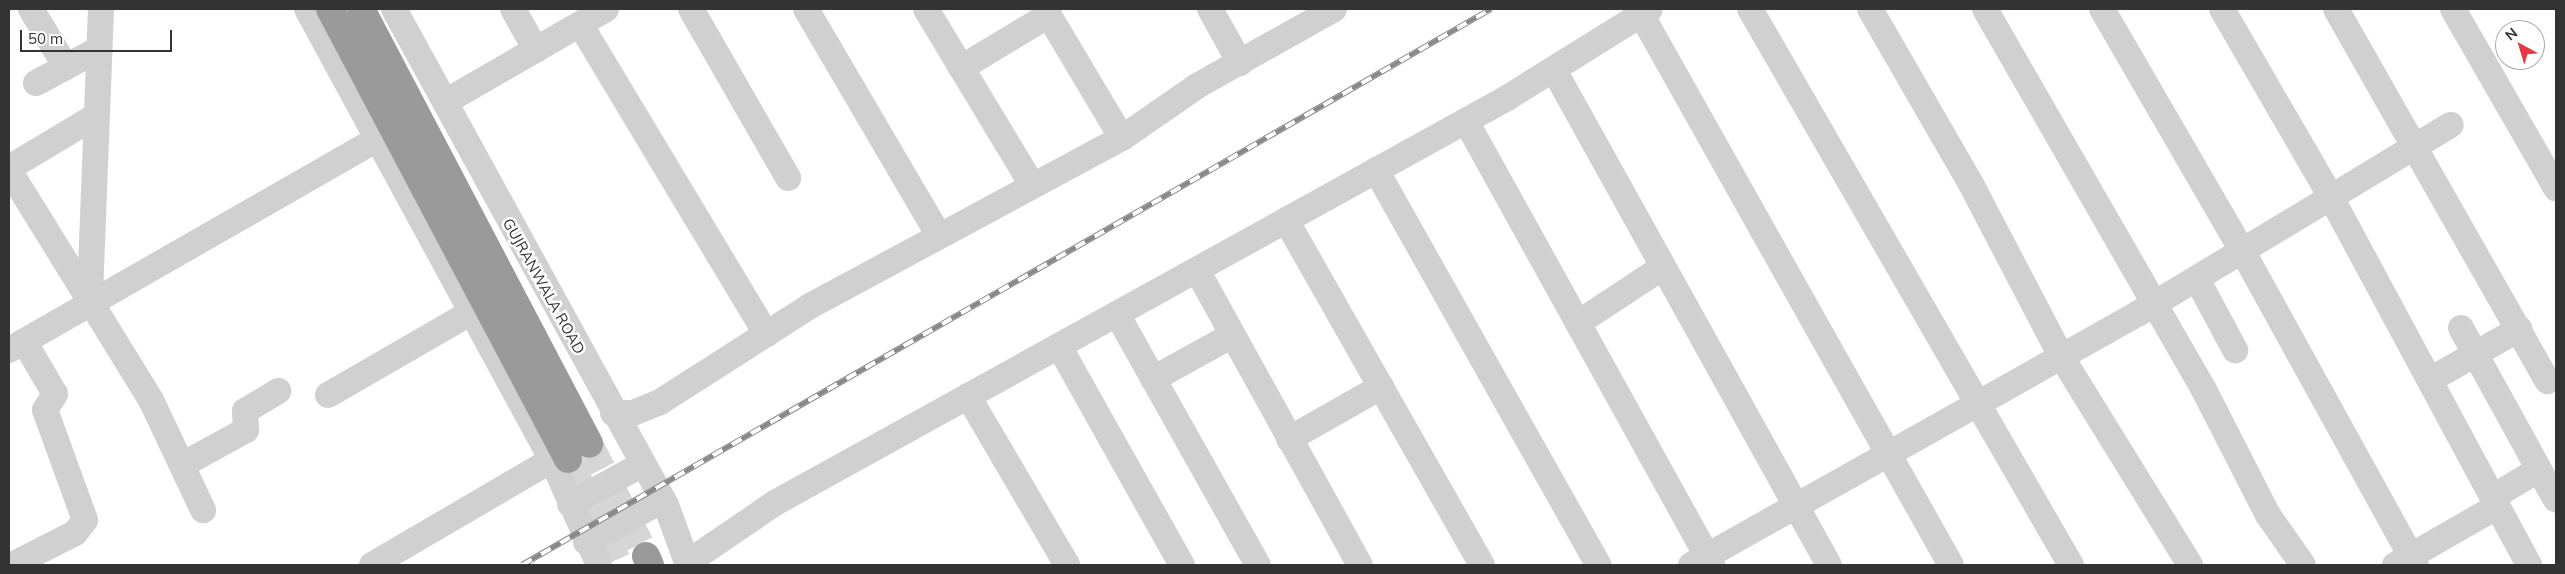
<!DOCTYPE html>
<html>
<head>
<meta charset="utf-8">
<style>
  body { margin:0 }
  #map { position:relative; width:2565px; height:574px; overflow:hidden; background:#fff; font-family:Mulish,sans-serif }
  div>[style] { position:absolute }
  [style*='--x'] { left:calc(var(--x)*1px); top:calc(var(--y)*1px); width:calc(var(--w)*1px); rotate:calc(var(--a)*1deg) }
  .highway-tunnel>* { height:28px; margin-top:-14px; transform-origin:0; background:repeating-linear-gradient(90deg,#d6d6d6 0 28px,transparent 0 42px) }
  .minor>* { height:26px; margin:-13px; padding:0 13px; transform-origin:13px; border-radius:13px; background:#d0d0d0 }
  .highway>* { height:28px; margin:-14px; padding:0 14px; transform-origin:14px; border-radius:14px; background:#9a9a9a }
  .rail>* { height:5.5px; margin-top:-2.75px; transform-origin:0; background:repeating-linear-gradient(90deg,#fff 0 11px,#888 0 22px); box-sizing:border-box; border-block:1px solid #888 }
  span { translate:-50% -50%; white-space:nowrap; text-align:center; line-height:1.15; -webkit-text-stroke:5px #fff; paint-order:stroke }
  .street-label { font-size:15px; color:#333 }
  .frame { position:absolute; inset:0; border:10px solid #333; pointer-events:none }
  .north { position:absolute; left:2495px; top:20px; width:50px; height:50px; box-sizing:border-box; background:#fff; border:1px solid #adadad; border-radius:50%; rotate:321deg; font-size:14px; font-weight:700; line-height:20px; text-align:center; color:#333 }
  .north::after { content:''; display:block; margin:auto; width:18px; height:22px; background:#e63946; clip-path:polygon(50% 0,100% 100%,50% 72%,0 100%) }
  .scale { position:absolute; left:20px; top:30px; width:152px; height:22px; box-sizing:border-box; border:2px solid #333; border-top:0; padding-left:6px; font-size:15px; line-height:18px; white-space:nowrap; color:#333; -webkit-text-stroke:4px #fff; paint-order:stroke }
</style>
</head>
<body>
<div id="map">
  <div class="highway-tunnel">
    <div style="--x:589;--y:444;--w:126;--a:63"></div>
    <div style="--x:568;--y:459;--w:118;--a:64.3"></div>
  </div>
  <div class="minor">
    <div style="--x:31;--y:9;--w:68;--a:58.9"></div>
    <div style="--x:101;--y:9;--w:292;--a:92.2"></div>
    <div style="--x:90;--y:301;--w:116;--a:58.4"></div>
    <div style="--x:151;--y:400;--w:122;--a:64.7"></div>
    <div style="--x:307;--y:9;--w:513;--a:61.49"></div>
    <div style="--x:552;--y:460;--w:115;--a:65.9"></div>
    <div style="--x:394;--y:9;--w:566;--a:61.26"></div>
    <div style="--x:666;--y:505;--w:64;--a:69.9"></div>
    <div style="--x:513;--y:9;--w:47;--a:60.7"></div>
    <div style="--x:691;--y:9;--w:195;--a:60.1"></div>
    <div style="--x:806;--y:9;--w:261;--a:59.6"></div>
    <div style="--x:926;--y:9;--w:205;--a:58.9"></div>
    <div style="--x:1045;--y:9;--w:150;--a:59.2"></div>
    <div style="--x:1210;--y:9;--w:62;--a:60.9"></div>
    <div style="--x:1750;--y:9;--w:642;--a:60"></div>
    <div style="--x:1870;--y:9;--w:202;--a:60"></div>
    <div style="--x:1971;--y:184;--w:194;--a:62.4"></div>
    <div style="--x:2061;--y:356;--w:246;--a:58.3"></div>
    <div style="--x:1985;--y:9;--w:439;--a:60.1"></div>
    <div style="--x:2204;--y:390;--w:140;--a:62.9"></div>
    <div style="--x:2268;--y:515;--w:61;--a:55"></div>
    <div style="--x:2102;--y:9;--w:281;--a:59.9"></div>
    <div style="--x:2243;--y:252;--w:358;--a:61.1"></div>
    <div style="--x:2222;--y:9;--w:220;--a:59.9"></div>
    <div style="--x:2332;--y:199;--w:416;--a:61.7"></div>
    <div style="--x:2336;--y:9;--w:428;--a:60.4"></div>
    <div style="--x:2453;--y:9;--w:207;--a:60.1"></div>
    <div style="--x:1641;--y:14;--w:632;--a:60.64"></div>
    <div style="--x:580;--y:24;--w:362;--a:59"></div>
    <div style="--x:961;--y:68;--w:103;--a:-31.1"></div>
    <div style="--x:1554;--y:70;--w:566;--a:60.95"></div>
    <div style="--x:36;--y:83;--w:72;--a:-28.4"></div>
    <div style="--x:445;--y:102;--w:186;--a:-30"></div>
    <div style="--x:1466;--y:121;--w:508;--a:61.01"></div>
    <div style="--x:9;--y:168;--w:101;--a:-30.9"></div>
    <div style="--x:9;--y:170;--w:154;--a:58.3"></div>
    <div style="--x:1376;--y:170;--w:454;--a:60.6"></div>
    <div style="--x:1286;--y:220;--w:397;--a:60.4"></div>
    <div style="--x:1197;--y:270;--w:337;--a:61.1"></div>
    <div style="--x:2197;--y:279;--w:81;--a:61.8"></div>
    <div style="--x:1117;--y:314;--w:288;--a:60.7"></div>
    <div style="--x:1578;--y:323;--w:102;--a:-33.4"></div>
    <div style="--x:2461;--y:328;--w:196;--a:61.1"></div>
    <div style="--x:1059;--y:346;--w:251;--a:60.7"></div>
    <div style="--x:9;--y:350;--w:422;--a:-29.8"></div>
    <div style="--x:1153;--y:379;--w:89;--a:-28.9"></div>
    <div style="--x:2430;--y:380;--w:103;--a:-29.8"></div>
    <div style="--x:328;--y:395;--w:166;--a:-30"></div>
    <div style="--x:968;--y:396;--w:196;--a:59.6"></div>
    <div style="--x:613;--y:413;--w:20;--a:0"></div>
    <div style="--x:633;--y:413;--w:29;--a:-22"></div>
    <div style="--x:660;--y:402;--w:178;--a:-32.6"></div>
    <div style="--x:810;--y:306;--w:354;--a:-28.3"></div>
    <div style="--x:1122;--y:138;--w:91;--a:-34.7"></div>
    <div style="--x:1197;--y:86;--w:157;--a:-29.3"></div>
    <div style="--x:1289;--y:439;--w:106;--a:-29.5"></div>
    <div style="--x:184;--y:464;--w:71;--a:-28.7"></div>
    <div style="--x:246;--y:430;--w:19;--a:-93"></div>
    <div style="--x:245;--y:411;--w:39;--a:-31"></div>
    <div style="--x:2493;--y:497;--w:52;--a:-31"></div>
    <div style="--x:570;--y:504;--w:83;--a:-28.7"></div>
    <div style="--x:586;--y:542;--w:88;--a:-28.6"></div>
    <div style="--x:687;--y:563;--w:107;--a:-34.3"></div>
    <div style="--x:775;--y:503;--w:837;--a:-28.95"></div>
    <div style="--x:1507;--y:98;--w:168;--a:-31.9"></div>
    <div style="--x:12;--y:565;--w:71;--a:-26.9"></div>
    <div style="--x:75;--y:533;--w:16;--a:-52"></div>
    <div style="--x:85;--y:520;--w:117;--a:-110"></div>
    <div style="--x:45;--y:410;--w:19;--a:-58"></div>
    <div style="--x:55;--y:394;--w:61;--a:-120.3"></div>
    <div style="--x:372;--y:565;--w:208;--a:-30.3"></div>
    <div style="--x:1691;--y:565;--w:514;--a:-29.36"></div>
    <div style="--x:2139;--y:313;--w:364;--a:-31.1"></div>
    <div style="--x:2395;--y:565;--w:116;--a:-29.9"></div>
  </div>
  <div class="highway">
    <div style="--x:330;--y:9;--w:509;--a:62.13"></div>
    <div style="--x:361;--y:9;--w:491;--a:62.3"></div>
    <div style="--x:646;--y:556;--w:10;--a:66"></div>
  </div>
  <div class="rail">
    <div style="--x:522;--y:565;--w:1117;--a:-29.85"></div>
  </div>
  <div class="street-label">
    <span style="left:544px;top:286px;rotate:61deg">GUJRANWALA ROAD</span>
  </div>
  <div class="frame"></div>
  <div class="north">N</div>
  <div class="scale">50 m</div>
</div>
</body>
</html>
